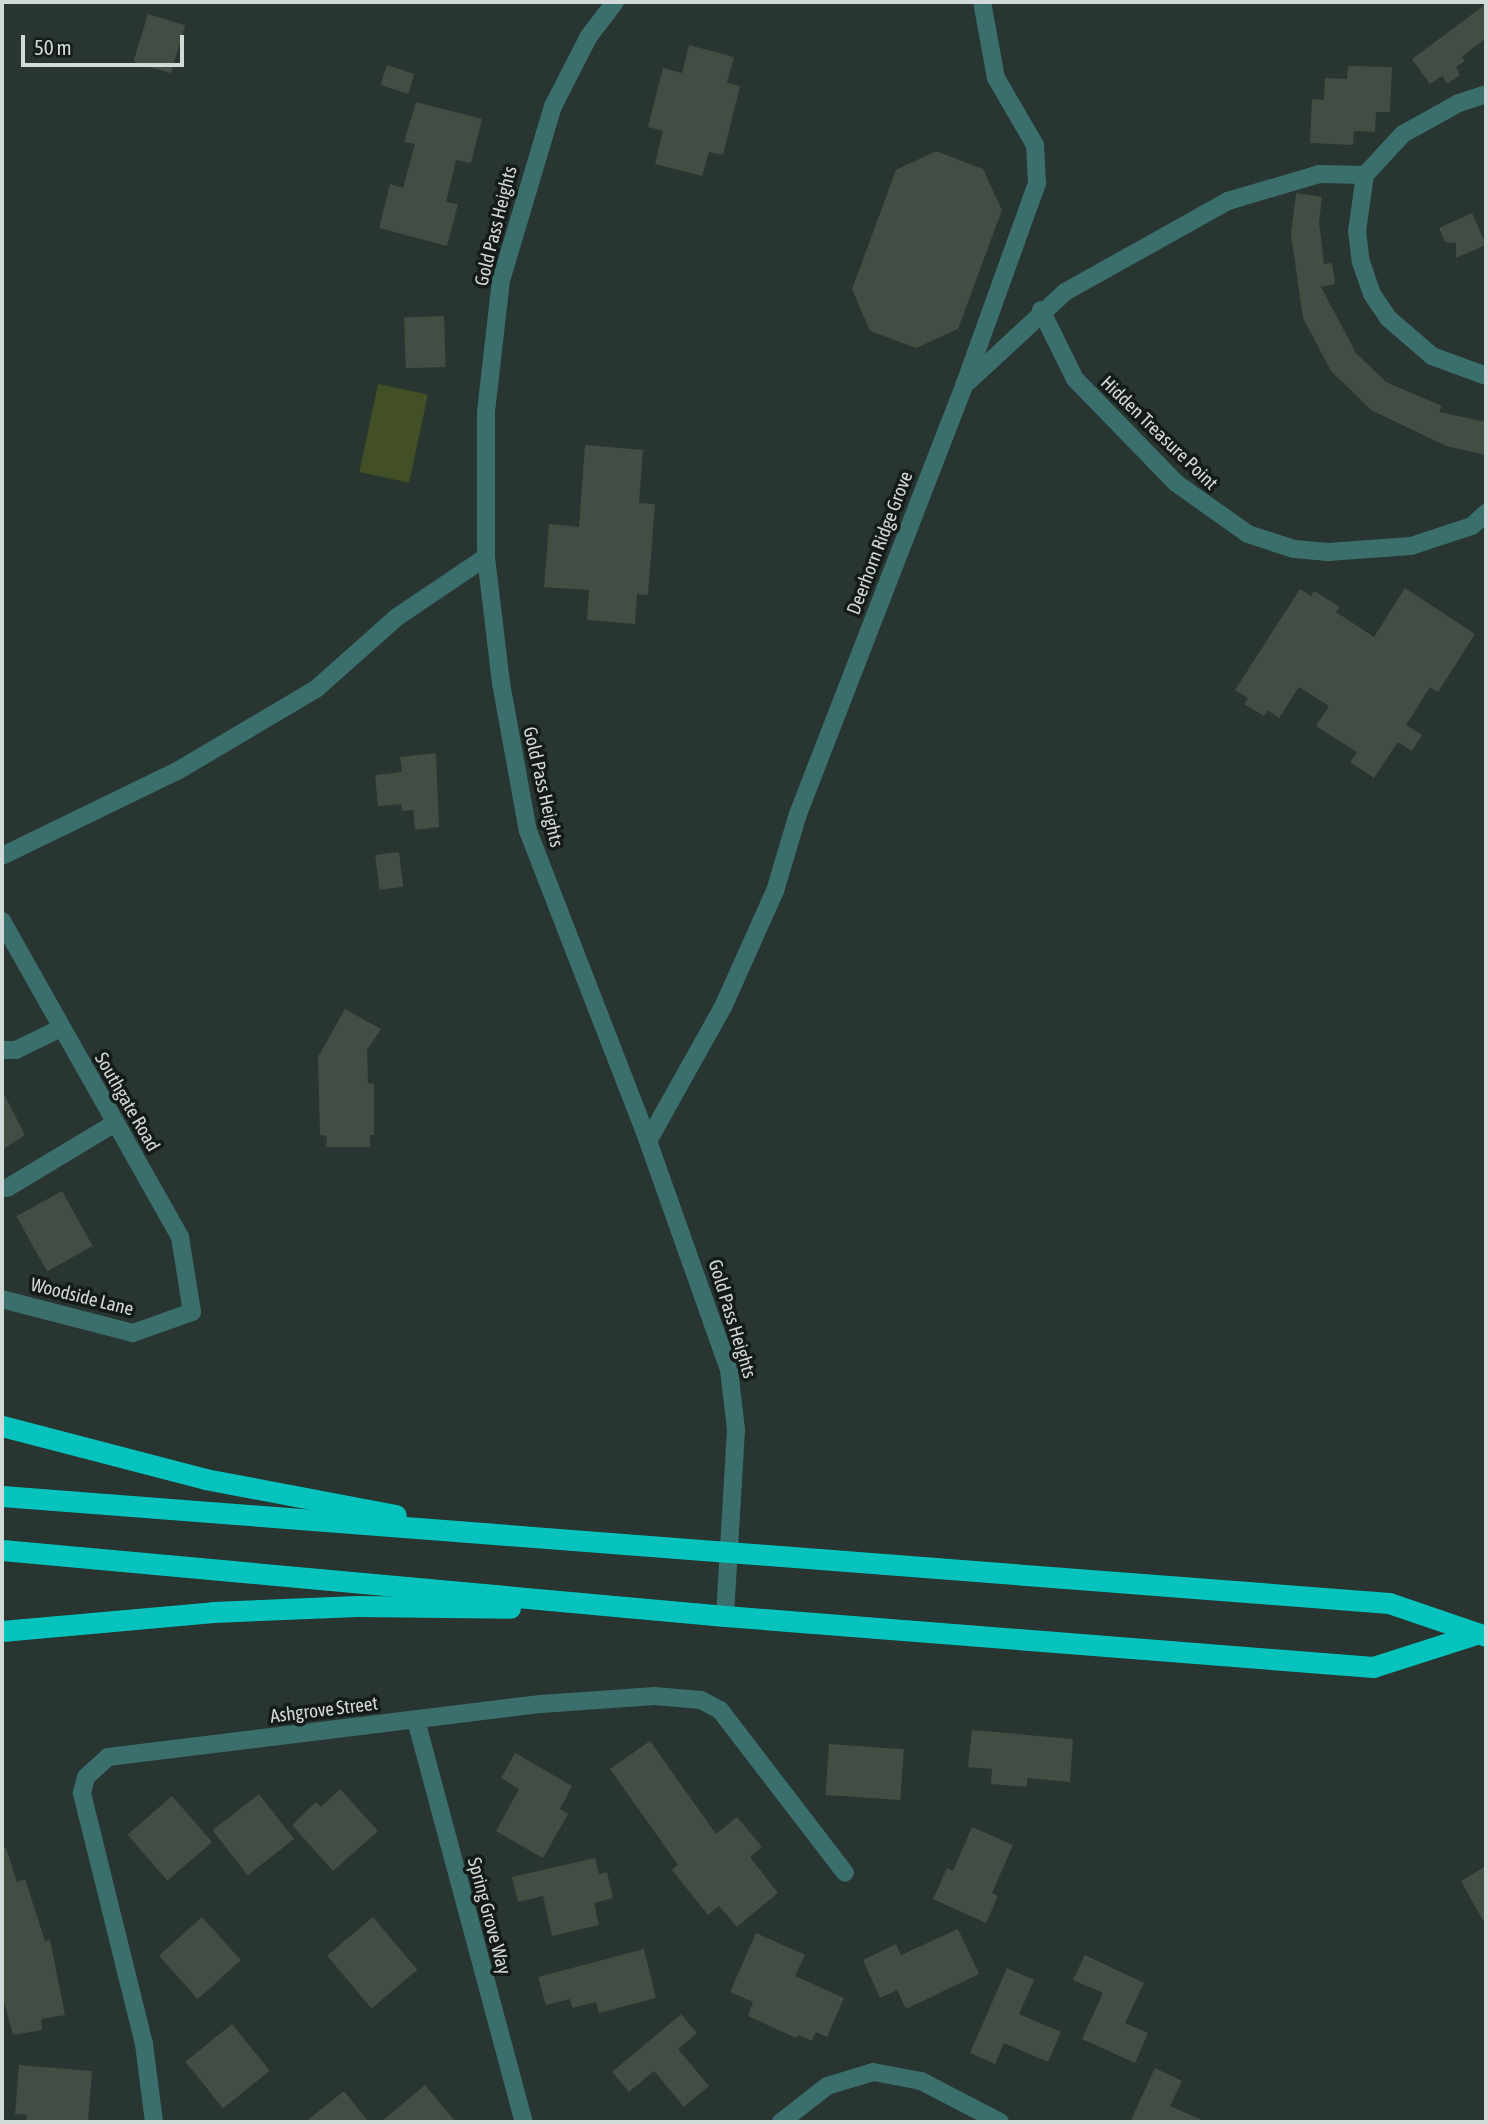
<!DOCTYPE html>
<html>
<head>
<meta charset="utf-8">
<style>
  body { margin:0 }
  #map { position:relative; width:1488px; height:2124px; overflow:hidden; background:#283530; font-family:"Asap Condensed",sans-serif }
  div>[style] { position:absolute }
  [style*='--x'] { left:calc(var(--x)*1px); top:calc(var(--y)*1px); width:calc(var(--w)*1px); rotate:calc(var(--a)*1deg) }
  .green>* { inset:0; background:#434f25; transform-origin:0 0 }
  .building>* { inset:0; background:#434d43; transform-origin:0 0 }
  .street>* { height:18px; margin:-9px; padding:0 9px; transform-origin:9px; border-radius:9px; background:#3b6f6d }
  .highway>* { height:21px; margin:-10.5px; padding:0 10.5px; transform-origin:10.5px; border-radius:10.5px; background:#06c3be }
  span { translate:-50% -50%; white-space:nowrap; text-align:center; line-height:1.15; -webkit-text-stroke:7px #151b19; paint-order:stroke }
  .street-label { font-size:19px; color:#d2dad7 }
  .frame { position:absolute; inset:0; border:4px solid #d2dad7; pointer-events:none }
  .scale { position:absolute; left:21px; top:35px; width:163px; height:32px; box-sizing:border-box; border:4px solid #d2dad7; border-top:0; padding-left:9px; font-size:21px; line-height:24px; white-space:nowrap; color:#d2dad7; -webkit-text-stroke:5px #151b19; paint-order:stroke }
</style>
</head>
<body>
<div id="map">
  <div class="green">
    <div style="left:378px;top:384px;width:51px;height:90px;rotate:12deg"></div>
  </div>
  <div class="building">
    <div style="clip-path:polygon(1486px 4px,1486px 38px,1462px 57px,1465px 61px,1456px 67px,1460px 75px,1447px 84px,1442px 76px,1430px 84px,1412px 59px)"></div>
    <div style="left:148px;top:14px;width:39px;height:50px;rotate:17deg"></div>
    <div style="clip-path:polygon(689px 45px,734px 57px,727px 83px,740px 86px,723px 155px,709px 152px,702px 176px,655px 164px,663px 131px,648px 127px,663px 68px,682px 73px)"></div>
    <div style="left:387px;top:65px;width:29px;height:21px;rotate:18deg"></div>
    <div style="clip-path:polygon(1348px 66px,1392px 67px,1390px 112px,1376px 112px,1375px 132px,1354px 131px,1353px 145px,1310px 143px,1312px 99px,1324px 100px,1325px 78px,1347px 79px)"></div>
    <div style="clip-path:polygon(416px 102px,482px 119px,471px 163px,456px 160px,446px 202px,458px 204px,447px 246px,379px 228px,390px 184px,403px 188px,415px 144px,404px 142px)"></div>
    <div style="clip-path:polygon(936px 151px,983px 169px,1002px 210px,958px 329px,916px 348px,870px 331px,852px 289px,896px 170px)"></div>
    <div style="clip-path:polygon(1296px 193px,1322px 197px,1319px 222px,1324px 264px,1332px 263px,1335px 284px,1321px 287px,1356px 353px,1386px 382px,1442px 406px,1439px 412px,1486px 422px,1486px 455px,1446px 446px,1371px 410px,1331px 371px,1303px 318px,1291px 234px)"></div>
    <div style="clip-path:polygon(1472px 213px,1486px 245px,1456px 258px,1456px 243px,1445px 242px,1439px 228px)"></div>
    <div style="left:444px;top:316px;width:51px;height:40px;rotate:88deg"></div>
    <div style="clip-path:polygon(585px 445px,643px 450px,639px 503px,655px 504px,648px 595px,637px 594px,635px 624px,587px 620px,589px 590px,544px 587px,549px 524px,579px 527px)"></div>
    <div style="clip-path:polygon(1405px 588px,1475px 634px,1438px 692px,1430px 687px,1406px 725px,1422px 735px,1412px 751px,1398px 742px,1374px 778px,1350px 762px,1357px 752px,1316px 726px,1329px 706px,1299px 687px,1279px 718px,1268px 710px,1264px 716px,1244px 704px,1248px 698px,1235px 690px,1300px 589px,1311px 596px,1314px 591px,1340px 607px,1336px 612px,1374px 637px)"></div>
    <div style="clip-path:polygon(436px 753px,439px 827px,415px 830px,413px 810px,402px 811px,401px 804px,378px 806px,375px 775px,402px 772px,400px 757px)"></div>
    <div style="left:399px;top:852px;width:35px;height:24px;rotate:83deg"></div>
    <div style="clip-path:polygon(345px 1009px,381px 1029px,367px 1050px,368px 1083px,374px 1084px,374px 1135px,370px 1135px,370px 1147px,326px 1147px,327px 1136px,320px 1135px,318px 1057px)"></div>
    <div style="clip-path:polygon(2px 1090px,25px 1135px,2px 1150px)"></div>
    <div style="left:62px;top:1191px;width:63px;height:52px;rotate:61deg"></div>
    <div style="clip-path:polygon(972px 1730px,1073px 1739px,1070px 1782px,1027px 1778px,1027px 1787px,991px 1784px,992px 1769px,968px 1767px)"></div>
    <div style="clip-path:polygon(650px 1741px,716px 1834px,737px 1817px,762px 1847px,750px 1857px,778px 1893px,737px 1927px,719px 1906px,708px 1915px,672px 1870px,678px 1865px,610px 1769px)"></div>
    <div style="left:829px;top:1744px;width:75px;height:51px;rotate:4deg"></div>
    <div style="clip-path:polygon(515px 1753px,572px 1786px,560px 1809px,568px 1814px,543px 1858px,496px 1831px,519px 1789px,501px 1778px)"></div>
    <div style="clip-path:polygon(340px 1789px,378px 1831px,333px 1871px,292px 1825px,316px 1802px,321px 1807px)"></div>
    <div style="left:259px;top:1794px;width:57px;height:59px;rotate:52deg"></div>
    <div style="left:172px;top:1796px;width:61px;height:59px;rotate:49deg"></div>
    <div style="clip-path:polygon(972px 1827px,1013px 1845px,992px 1893px,998px 1896px,986px 1923px,933px 1899px,947px 1868px,953px 1871px)"></div>
    <div style="clip-path:polygon(2px 1848px,6px 1848px,17px 1882px,25px 1879px,45px 1941px,50px 1940px,65px 2015px,41px 2019px,42px 2030px,13px 2035px,2px 1995px)"></div>
    <div style="clip-path:polygon(595px 1858px,599px 1874px,607px 1872px,613px 1898px,594px 1903px,599px 1925px,552px 1936px,543px 1896px,518px 1902px,512px 1877px)"></div>
    <div style="clip-path:polygon(1486px 1866px,1486px 1926px,1461px 1881px)"></div>
    <div style="left:202px;top:1917px;width:58px;height:58px;rotate:48deg"></div>
    <div style="left:373px;top:1917px;width:69px;height:60px;rotate:50deg"></div>
    <div style="clip-path:polygon(958px 1929px,979px 1974px,906px 2009px,897px 1990px,880px 1998px,863px 1960px,896px 1944px,901px 1955px)"></div>
    <div style="clip-path:polygon(756px 1933px,805px 1955px,795px 1976px,844px 1998px,827px 2037px,816px 2032px,812px 2041px,798px 2035px,796px 2038px,748px 2016px,753px 2002px,730px 1992px)"></div>
    <div style="clip-path:polygon(644px 1949px,656px 1998px,599px 2013px,596px 2002px,572px 2008px,570px 1999px,546px 2005px,538px 1977px)"></div>
    <div style="clip-path:polygon(1085px 1955px,1144px 1983px,1125px 2023px,1148px 2033px,1135px 2063px,1082px 2039px,1103px 1993px,1073px 1980px)"></div>
    <div style="clip-path:polygon(1007px 1968px,1034px 1980px,1019px 2014px,1061px 2032px,1048px 2062px,1004px 2043px,995px 2064px,970px 2053px)"></div>
    <div style="clip-path:polygon(681px 2014px,697px 2033px,678px 2049px,709px 2086px,684px 2107px,654px 2071px,629px 2092px,612px 2072px)"></div>
    <div style="left:232px;top:2024px;width:60px;height:60px;rotate:51deg"></div>
    <div style="clip-path:polygon(19px 2065px,92px 2071px,88px 2122px,26px 2122px,27px 2115px,15px 2114px)"></div>
    <div style="clip-path:polygon(1155px 2068px,1182px 2081px,1170px 2106px,1207px 2122px,1130px 2122px)"></div>
    <div style="clip-path:polygon(425px 2085px,456px 2122px,381px 2122px)"></div>
    <div style="clip-path:polygon(344px 2091px,369px 2122px,305px 2122px)"></div>
  </div>
  <div class="street">
    <div style="--x:615;--y:2;--w:43;--a:127.4"></div>
    <div style="--x:589;--y:36;--w:79;--a:117.2"></div>
    <div style="--x:553;--y:106;--w:182;--a:106.6"></div>
    <div style="--x:501;--y:280;--w:133;--a:96.5"></div>
    <div style="--x:486;--y:412;--w:145;--a:90"></div>
    <div style="--x:486;--y:557;--w:127;--a:83.2"></div>
    <div style="--x:501;--y:683;--w:150;--a:79.7"></div>
    <div style="--x:528;--y:831;--w:332;--a:68.8"></div>
    <div style="--x:648;--y:1141;--w:243;--a:70.5"></div>
    <div style="--x:729;--y:1370;--w:60;--a:83.3"></div>
    <div style="--x:736;--y:1430;--w:186;--a:93.4"></div>
    <div style="--x:1365;--y:175;--w:56;--a:-47.2"></div>
    <div style="--x:1403;--y:134;--w:64;--a:-29"></div>
    <div style="--x:1459;--y:103;--w:28;--a:-18"></div>
    <div style="--x:1041;--y:310;--w:77;--a:63.8"></div>
    <div style="--x:1075;--y:379;--w:145;--a:45.8"></div>
    <div style="--x:1176;--y:483;--w:88;--a:35.3"></div>
    <div style="--x:1248;--y:534;--w:48;--a:18.1"></div>
    <div style="--x:1294;--y:549;--w:34;--a:5"></div>
    <div style="--x:1328;--y:552;--w:83;--a:-4.1"></div>
    <div style="--x:1411;--y:546;--w:64;--a:-18.2"></div>
    <div style="--x:1472;--y:526;--w:19;--a:-43"></div>
    <div style="--x:969;--y:381;--w:131;--a:-42.8"></div>
    <div style="--x:1065;--y:292;--w:187;--a:-29.2"></div>
    <div style="--x:1228;--y:201;--w:95;--a:-16.5"></div>
    <div style="--x:1319;--y:174;--w:46;--a:1.2"></div>
    <div style="--x:1365;--y:175;--w:57;--a:98.1"></div>
    <div style="--x:1357;--y:231;--w:31;--a:83"></div>
    <div style="--x:1361;--y:262;--w:34;--a:71"></div>
    <div style="--x:1372;--y:294;--w:29;--a:56"></div>
    <div style="--x:1388;--y:318;--w:58;--a:40.8"></div>
    <div style="--x:1432;--y:356;--w:58;--a:20.3"></div>
    <div style="--x:2;--y:856;--w:197;--a:-25.9"></div>
    <div style="--x:179;--y:770;--w:159;--a:-30.6"></div>
    <div style="--x:316;--y:689;--w:108;--a:-41.6"></div>
    <div style="--x:397;--y:617;--w:107;--a:-34"></div>
    <div style="--x:2;--y:921;--w:363;--a:60.6"></div>
    <div style="--x:180;--y:1237;--w:76;--a:80.9"></div>
    <div style="--x:192;--y:1312;--w:63;--a:160.4"></div>
    <div style="--x:133;--y:1333;--w:135;--a:-165.5"></div>
    <div style="--x:2;--y:1050;--w:14;--a:0"></div>
    <div style="--x:16;--y:1050;--w:50;--a:-26.1"></div>
    <div style="--x:648;--y:1141;--w:154;--a:-60.8"></div>
    <div style="--x:723;--y:1007;--w:127;--a:-65.9"></div>
    <div style="--x:775;--y:891;--w:80;--a:-73.4"></div>
    <div style="--x:798;--y:814;--w:459;--a:-68.8"></div>
    <div style="--x:964;--y:386;--w:216;--a:-70.2"></div>
    <div style="--x:1037;--y:183;--w:38;--a:-93"></div>
    <div style="--x:1035;--y:145;--w:78;--a:-120.2"></div>
    <div style="--x:996;--y:78;--w:77;--a:-100.4"></div>
    <div style="--x:7;--y:1188;--w:126;--a:-31"></div>
    <div style="--x:416;--y:1720;--w:416;--a:75"></div>
    <div style="--x:154;--y:2122;--w:79;--a:-97.3"></div>
    <div style="--x:144;--y:2044;--w:259;--a:-103.9"></div>
    <div style="--x:82;--y:1793;--w:16;--a:-76"></div>
    <div style="--x:86;--y:1777;--w:30;--a:-42"></div>
    <div style="--x:108;--y:1757;--w:436;--a:-7"></div>
    <div style="--x:541;--y:1704;--w:114;--a:-4"></div>
    <div style="--x:655;--y:1696;--w:46;--a:5"></div>
    <div style="--x:701;--y:1700;--w:21;--a:28"></div>
    <div style="--x:720;--y:1710;--w:205;--a:52.5"></div>
    <div style="--x:781;--y:2122;--w:58;--a:-38"></div>
    <div style="--x:827;--y:2086;--w:48;--a:-16.9"></div>
    <div style="--x:873;--y:2072;--w:49;--a:10.6"></div>
    <div style="--x:921;--y:2081;--w:89;--a:27.4"></div>
  </div>
  <div class="highway">
    <div style="--x:2;--y:1426;--w:210;--a:14.6"></div>
    <div style="--x:205;--y:1479;--w:194;--a:10.7"></div>
    <div style="--x:2;--y:1496;--w:1391;--a:4.41"></div>
    <div style="--x:1389;--y:1603;--w:102;--a:18.8"></div>
    <div style="--x:2;--y:1550;--w:726;--a:5.22"></div>
    <div style="--x:725;--y:1616;--w:650;--a:4.5"></div>
    <div style="--x:1373;--y:1667;--w:105;--a:-17.7"></div>
    <div style="--x:2;--y:1631;--w:212;--a:-5.1"></div>
    <div style="--x:213;--y:1612;--w:144;--a:-2.4"></div>
    <div style="--x:357;--y:1606;--w:153;--a:0.7"></div>
  </div>
  <div class="street-label">
    <span style="left:496px;top:226px;rotate:-76deg">Gold Pass Heights</span>
    <span style="left:1159px;top:433px;rotate:44deg">Hidden Treasure Point</span>
    <span style="left:880px;top:543px;rotate:-69deg">Deerhorn Ridge Grove</span>
    <span style="left:543px;top:787px;rotate:77deg">Gold Pass Heights</span>
    <span style="left:127px;top:1102px;rotate:60deg">Southgate Road</span>
    <span style="left:82px;top:1297px;rotate:14deg">Woodside Lane</span>
    <span style="left:732px;top:1319px;rotate:73deg">Gold Pass Heights</span>
    <span style="left:324px;top:1710px;rotate:-7deg">Ashgrove Street</span>
    <span style="left:489px;top:1916px;rotate:75deg">Spring Grove Way</span>
  </div>
  <div class="frame"></div>
  <div class="scale">50 m</div>
</div>
</body>
</html>
